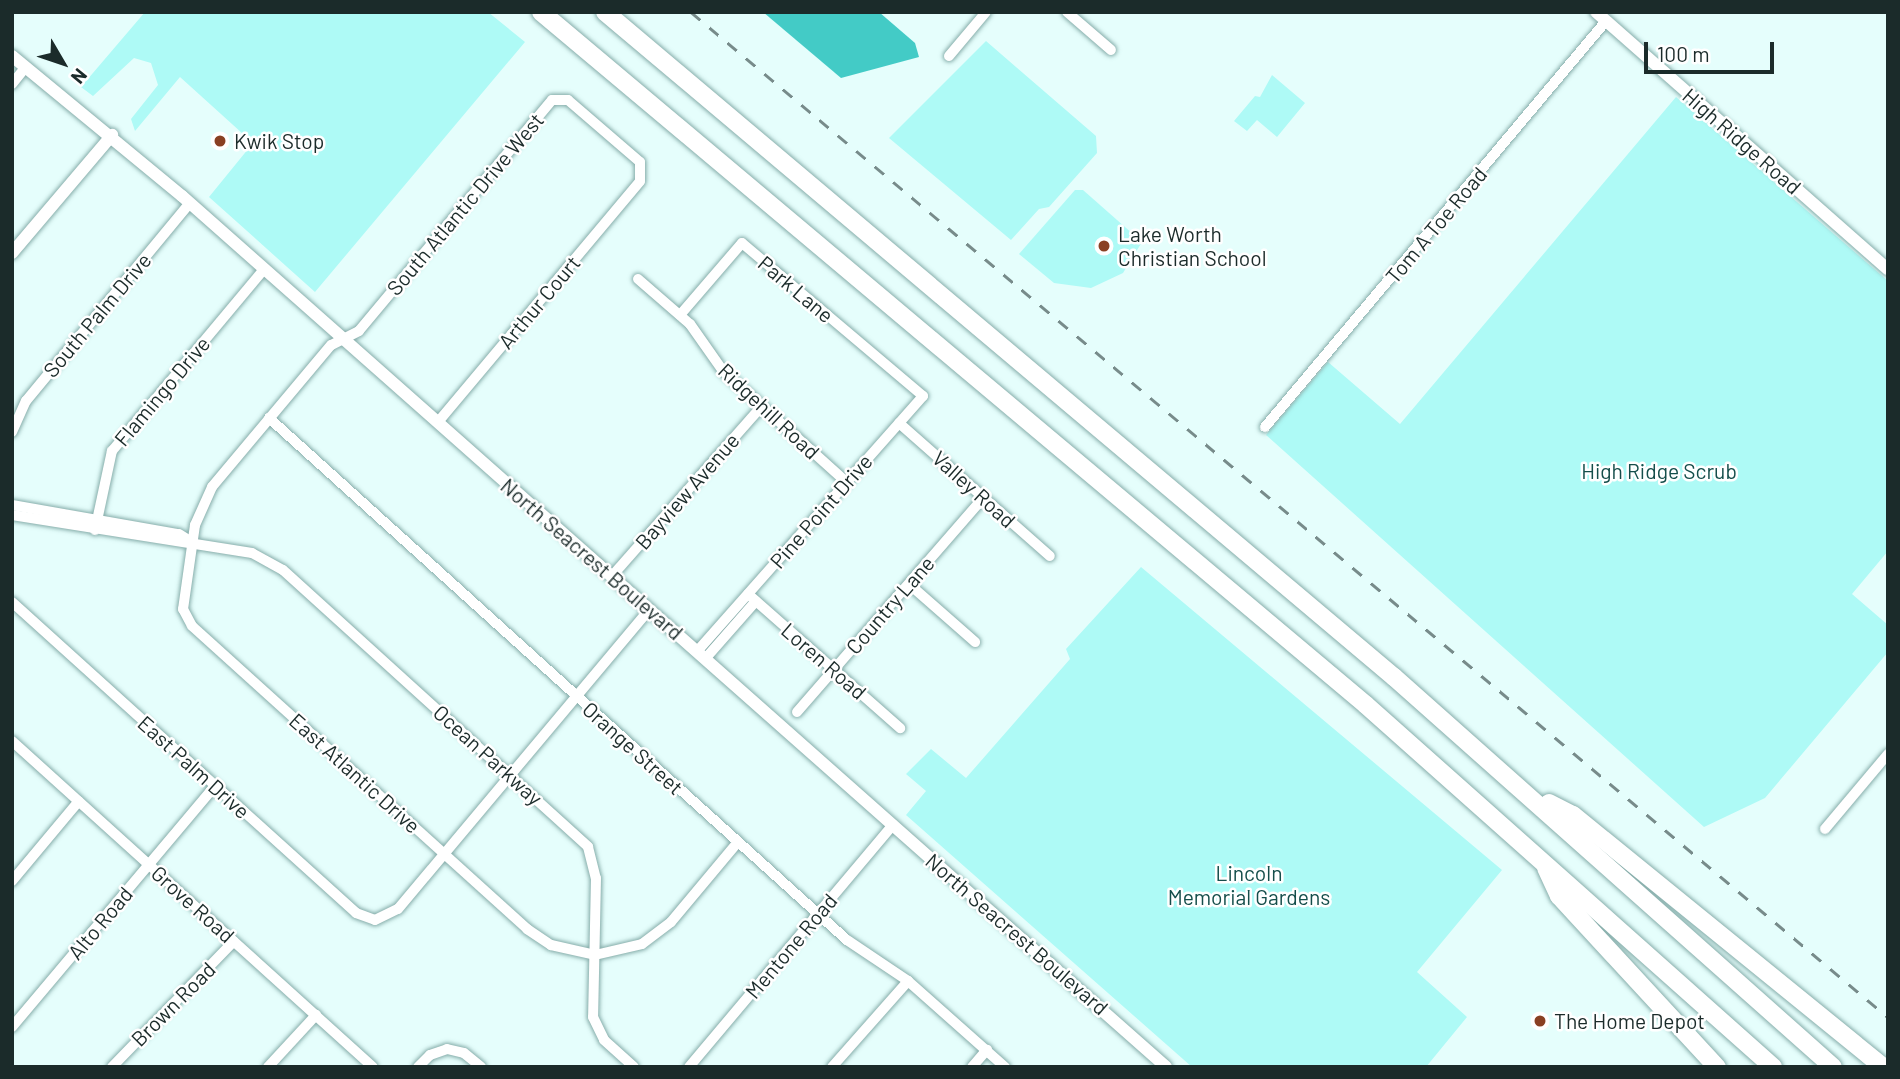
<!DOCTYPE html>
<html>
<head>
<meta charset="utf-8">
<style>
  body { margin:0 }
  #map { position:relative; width:1900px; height:1079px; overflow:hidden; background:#e5fefc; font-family:Barlow,sans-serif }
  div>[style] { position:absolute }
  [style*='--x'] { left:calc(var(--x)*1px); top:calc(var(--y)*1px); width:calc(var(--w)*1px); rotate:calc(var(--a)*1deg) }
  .green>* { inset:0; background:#aefaf6 }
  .water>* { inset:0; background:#43cbc6 }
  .roads { filter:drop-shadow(0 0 2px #86adaa) drop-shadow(0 0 2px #86adaa) }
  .street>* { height:10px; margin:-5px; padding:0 5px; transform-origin:5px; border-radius:5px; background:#fff }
  .secondary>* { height:12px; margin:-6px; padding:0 6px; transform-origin:6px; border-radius:6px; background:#fff }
  .highway>* { height:18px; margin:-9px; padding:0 9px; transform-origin:9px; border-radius:9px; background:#fff }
  .rail>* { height:2.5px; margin-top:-1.25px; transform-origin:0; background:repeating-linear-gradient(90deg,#778b8a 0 12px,transparent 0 24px) }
  .dots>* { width:19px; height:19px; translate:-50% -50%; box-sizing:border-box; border:4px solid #fff; border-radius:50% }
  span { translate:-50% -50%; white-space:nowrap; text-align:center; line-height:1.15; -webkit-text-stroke:5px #fff; paint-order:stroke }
  .poi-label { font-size:21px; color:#1b2b2a }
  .left { translate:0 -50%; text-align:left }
  .street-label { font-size:21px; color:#1b2b2a }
  .park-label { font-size:21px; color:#144e4b }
  .frame { position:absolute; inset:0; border:14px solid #1b2b2a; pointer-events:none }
  .north { position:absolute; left:28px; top:28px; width:70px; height:70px; -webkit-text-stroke:5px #fff; paint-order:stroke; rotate:129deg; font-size:19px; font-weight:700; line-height:28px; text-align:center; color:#1b2b2a }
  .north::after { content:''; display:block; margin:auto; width:24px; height:32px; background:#1b2b2a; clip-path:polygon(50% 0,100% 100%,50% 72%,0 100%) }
  .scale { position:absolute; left:1644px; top:42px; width:130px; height:32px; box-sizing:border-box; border:4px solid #1b2b2a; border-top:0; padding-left:9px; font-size:21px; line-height:24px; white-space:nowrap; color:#1b2b2a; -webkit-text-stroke:5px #fff; paint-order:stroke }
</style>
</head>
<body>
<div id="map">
  <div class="green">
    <div style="clip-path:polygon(145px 12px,488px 12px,525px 42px,315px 292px,209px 197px,253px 143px,180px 77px,135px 131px,131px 119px,158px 85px,151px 63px,134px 58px,93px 96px,81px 87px)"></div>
    <div style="clip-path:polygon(986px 41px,1096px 136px,1097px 153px,1049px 207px,1039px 209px,1011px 240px,889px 138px)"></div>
    <div style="clip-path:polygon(1272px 75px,1305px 103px,1277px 137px,1257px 120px,1247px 131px,1234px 121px,1255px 96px,1260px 97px)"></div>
    <div style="clip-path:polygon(1676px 97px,1888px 281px,1888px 551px,1852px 594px,1888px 625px,1888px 652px,1765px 798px,1704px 827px,1266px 435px,1328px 362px,1400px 424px)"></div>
    <div style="clip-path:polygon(1075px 190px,1083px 190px,1142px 242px,1123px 273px,1091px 288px,1054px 283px,1019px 254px)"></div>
    <div style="clip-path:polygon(1141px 567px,1502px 870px,1417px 972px,1467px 1017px,1426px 1067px,1192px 1067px,906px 815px,926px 791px,906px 774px,931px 749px,966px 778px,1070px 659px,1066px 649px)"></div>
  </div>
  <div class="water">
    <div style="clip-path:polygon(763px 12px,879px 12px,915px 43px,919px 57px,841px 78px)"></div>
  </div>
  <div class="roads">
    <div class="street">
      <div style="--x:1067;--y:12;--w:58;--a:40.8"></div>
      <div style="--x:949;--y:56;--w:57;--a:-49.9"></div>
      <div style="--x:12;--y:84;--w:22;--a:-51"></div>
      <div style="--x:638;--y:279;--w:69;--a:40.9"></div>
      <div style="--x:690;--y:324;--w:57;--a:54.9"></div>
      <div style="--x:723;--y:371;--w:164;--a:42"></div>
      <div style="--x:680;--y:315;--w:95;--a:-49.3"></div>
      <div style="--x:742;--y:243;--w:237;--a:40.2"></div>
      <div style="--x:923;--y:396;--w:341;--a:131.5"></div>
      <div style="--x:269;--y:418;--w:779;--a:42.09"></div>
      <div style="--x:847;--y:940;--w:73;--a:33.9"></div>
      <div style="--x:908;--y:981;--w:130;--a:41.6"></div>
      <div style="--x:438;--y:422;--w:314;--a:-50"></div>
      <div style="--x:640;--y:181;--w:19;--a:-90"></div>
      <div style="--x:640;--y:162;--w:95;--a:-139.3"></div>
      <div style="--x:568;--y:100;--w:16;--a:180"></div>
      <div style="--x:552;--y:100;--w:301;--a:129.9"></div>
      <div style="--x:359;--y:331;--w:31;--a:153"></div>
      <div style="--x:331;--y:345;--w:185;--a:130"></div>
      <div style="--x:212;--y:487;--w:42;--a:114.1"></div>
      <div style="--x:195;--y:525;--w:85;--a:98.1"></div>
      <div style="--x:183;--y:609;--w:19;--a:62"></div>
      <div style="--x:192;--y:626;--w:452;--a:42.1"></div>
      <div style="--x:527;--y:929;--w:29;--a:34"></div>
      <div style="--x:551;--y:945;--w:45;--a:12.8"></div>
      <div style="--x:595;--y:955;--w:48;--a:-13.2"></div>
      <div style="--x:642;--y:944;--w:36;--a:-37"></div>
      <div style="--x:671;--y:922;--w:104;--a:-50.1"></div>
      <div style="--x:899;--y:423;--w:201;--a:41.4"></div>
      <div style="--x:1265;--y:427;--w:530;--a:-49.97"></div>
      <div style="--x:12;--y:432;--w:34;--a:-66"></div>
      <div style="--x:26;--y:401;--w:257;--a:-50.4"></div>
      <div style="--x:12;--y:505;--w:169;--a:9.9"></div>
      <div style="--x:179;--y:534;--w:15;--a:32"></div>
      <div style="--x:12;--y:515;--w:243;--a:9"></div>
      <div style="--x:252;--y:553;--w:35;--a:29"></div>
      <div style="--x:283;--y:570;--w:412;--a:42.2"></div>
      <div style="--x:588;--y:847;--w:32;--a:76"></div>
      <div style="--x:596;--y:878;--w:139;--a:91.2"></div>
      <div style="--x:593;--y:1017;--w:25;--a:64"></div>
      <div style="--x:604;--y:1040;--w:40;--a:42"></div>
      <div style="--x:95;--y:530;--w:81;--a:-77.9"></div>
      <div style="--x:112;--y:451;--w:237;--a:-50.1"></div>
      <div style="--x:612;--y:576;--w:227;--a:-48.6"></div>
      <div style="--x:909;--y:584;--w:88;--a:41.3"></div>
      <div style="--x:748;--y:594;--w:203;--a:41.4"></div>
      <div style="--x:12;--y:602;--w:464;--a:42.1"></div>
      <div style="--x:356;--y:913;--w:20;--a:20"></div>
      <div style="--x:375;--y:920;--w:25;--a:-26"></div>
      <div style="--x:398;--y:909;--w:390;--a:-50"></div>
      <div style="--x:705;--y:659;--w:77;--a:-48.7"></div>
      <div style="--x:797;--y:712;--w:284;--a:-49"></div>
      <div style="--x:12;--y:741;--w:486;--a:42.1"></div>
      <div style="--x:1825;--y:829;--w:98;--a:-50"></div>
      <div style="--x:12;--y:881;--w:104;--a:-50.1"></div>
      <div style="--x:12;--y:1027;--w:315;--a:-49.9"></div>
      <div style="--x:112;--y:1067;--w:175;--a:-45.9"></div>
      <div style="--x:268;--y:1067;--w:71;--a:-47.3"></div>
      <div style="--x:418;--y:1067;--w:17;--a:-45"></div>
      <div style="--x:430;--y:1055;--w:18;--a:-19"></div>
      <div style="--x:447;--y:1049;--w:17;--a:13"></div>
      <div style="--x:464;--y:1053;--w:22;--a:39"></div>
      <div style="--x:689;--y:1067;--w:317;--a:-49.9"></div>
      <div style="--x:832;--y:1067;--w:115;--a:-48.5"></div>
      <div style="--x:972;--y:1067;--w:23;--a:-49"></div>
    </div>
    <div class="secondary">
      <div style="--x:1596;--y:12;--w:389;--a:41.4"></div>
      <div style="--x:12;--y:56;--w:220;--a:39.5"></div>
      <div style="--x:182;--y:196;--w:1314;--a:41.51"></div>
      <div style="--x:12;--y:253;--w:155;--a:-49.7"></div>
    </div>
    <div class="highway">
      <div style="--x:541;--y:12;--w:1077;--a:40.03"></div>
      <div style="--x:1366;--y:705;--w:545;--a:41.65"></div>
      <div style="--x:605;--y:12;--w:1032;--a:40.13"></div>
      <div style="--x:1394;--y:677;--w:587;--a:41.62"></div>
      <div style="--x:1549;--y:803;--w:27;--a:27"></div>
      <div style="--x:1573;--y:815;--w:400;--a:39.1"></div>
      <div style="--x:1546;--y:868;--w:31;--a:65"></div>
      <div style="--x:1559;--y:896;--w:233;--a:47.3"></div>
    </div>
  </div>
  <div class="rail">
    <div style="--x:691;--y:12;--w:1563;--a:40.02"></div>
  </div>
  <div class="dots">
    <div style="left:220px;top:141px;background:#894023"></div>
    <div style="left:1104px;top:246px;background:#894023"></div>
    <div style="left:1540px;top:1021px;background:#894023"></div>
  </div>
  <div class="poi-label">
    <span class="left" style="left:234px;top:141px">Kwik Stop</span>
    <span class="left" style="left:1118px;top:246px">Lake Worth<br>Christian School</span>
    <span class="left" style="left:1554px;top:1021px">The Home Depot</span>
  </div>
  <div class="street-label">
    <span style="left:1742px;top:141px;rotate:41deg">High Ridge Road</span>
    <span style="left:465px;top:204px;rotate:-50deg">South Atlantic Drive West</span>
    <span style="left:1436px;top:225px;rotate:-50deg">Tom A Toe Road</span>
    <span style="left:796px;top:289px;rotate:40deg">Park Lane</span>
    <span style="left:539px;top:302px;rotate:-50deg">Arthur Court</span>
    <span style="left:97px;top:315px;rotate:-50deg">South Palm Drive</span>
    <span style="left:162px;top:391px;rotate:-50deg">Flamingo Drive</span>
    <span style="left:769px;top:411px;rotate:43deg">Ridgehill Road</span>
    <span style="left:974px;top:489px;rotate:42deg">Valley Road</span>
    <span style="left:687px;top:491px;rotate:-49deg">Bayview Avenue</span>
    <span style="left:821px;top:511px;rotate:-49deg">Pine Point Drive</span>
    <span style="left:592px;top:559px;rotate:41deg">North Seacrest Boulevard</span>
    <span style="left:890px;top:605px;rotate:-49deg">Country Lane</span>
    <span style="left:824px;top:661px;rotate:41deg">Loren Road</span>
    <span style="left:633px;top:748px;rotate:42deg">Orange Street</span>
    <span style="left:488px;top:755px;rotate:42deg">Ocean Parkway</span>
    <span style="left:194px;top:767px;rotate:42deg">East Palm Drive</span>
    <span style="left:355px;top:773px;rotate:42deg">East Atlantic Drive</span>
    <span style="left:193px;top:904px;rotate:42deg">Grove Road</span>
    <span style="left:100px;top:923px;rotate:-50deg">Alto Road</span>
    <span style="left:1017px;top:934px;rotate:41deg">North Seacrest Boulevard</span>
    <span style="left:791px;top:946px;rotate:-50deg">Mentone Road</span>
    <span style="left:173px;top:1004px;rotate:-45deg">Brown Road</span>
  </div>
  <div class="park-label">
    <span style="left:1659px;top:471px">High Ridge Scrub</span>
    <span style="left:1249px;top:885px">Lincoln<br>Memorial Gardens</span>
  </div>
  <div class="frame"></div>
  <div class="north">N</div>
  <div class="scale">100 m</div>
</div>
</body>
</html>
